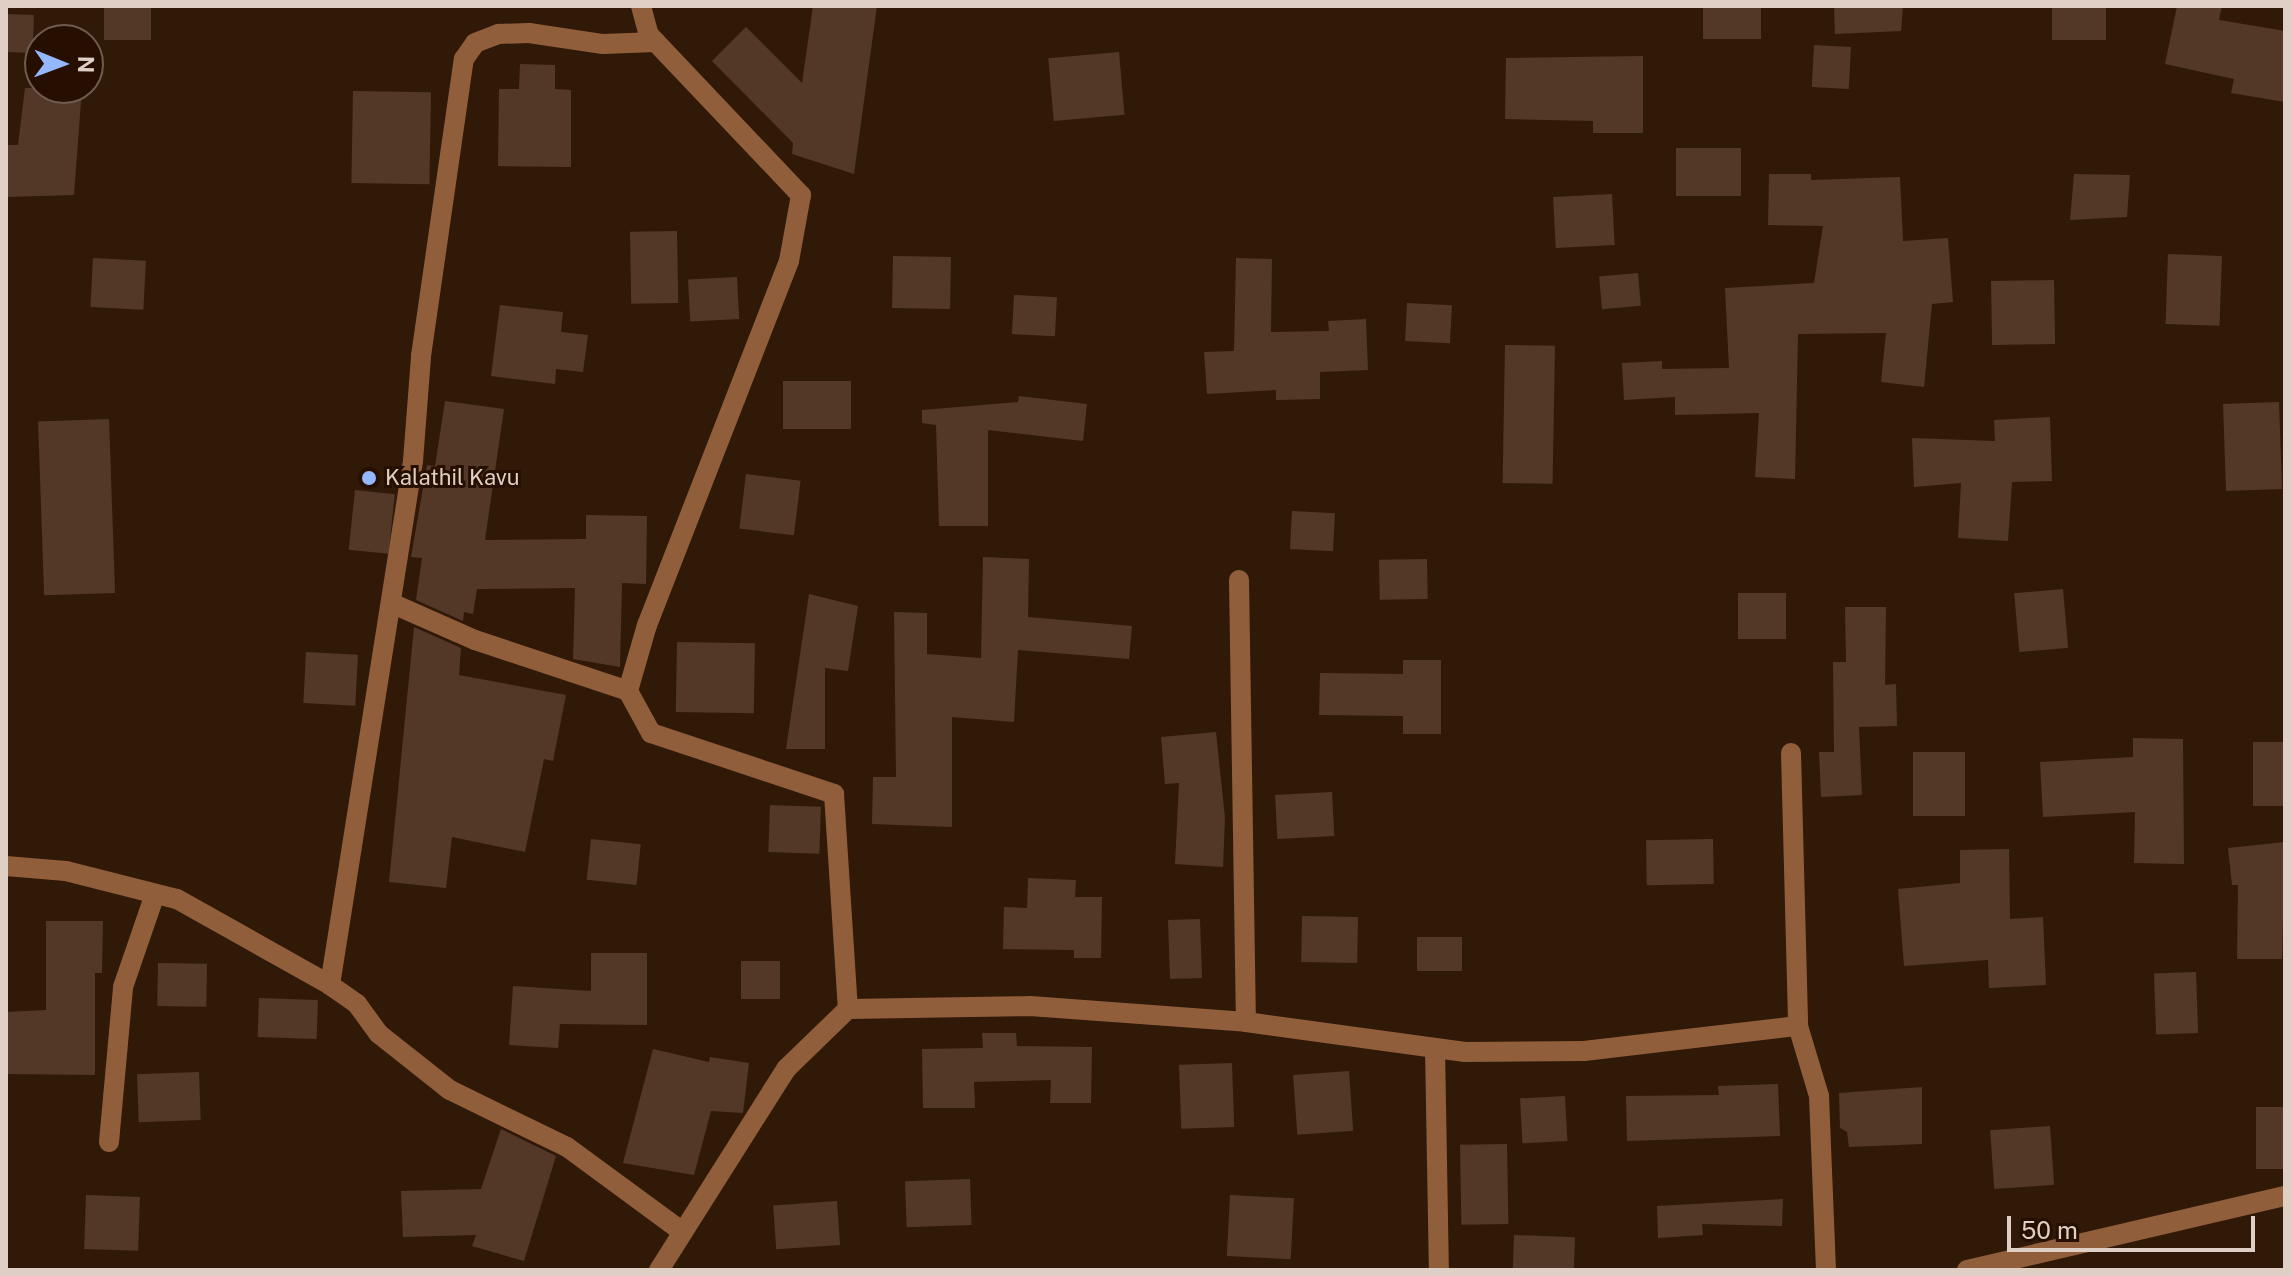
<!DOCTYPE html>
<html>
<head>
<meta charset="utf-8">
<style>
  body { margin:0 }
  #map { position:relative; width:2291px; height:1276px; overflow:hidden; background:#311908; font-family:"Public Sans",sans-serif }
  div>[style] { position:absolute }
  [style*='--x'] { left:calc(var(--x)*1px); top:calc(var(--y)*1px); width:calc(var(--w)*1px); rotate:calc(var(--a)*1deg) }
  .building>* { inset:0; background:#533827; transform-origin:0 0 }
  .minor>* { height:20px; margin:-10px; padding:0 10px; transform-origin:10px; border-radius:10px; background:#915e3b }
  .dots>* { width:22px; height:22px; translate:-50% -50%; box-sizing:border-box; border:4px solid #260f01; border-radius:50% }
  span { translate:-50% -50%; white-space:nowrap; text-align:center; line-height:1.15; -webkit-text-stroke:6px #260f01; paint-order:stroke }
  .poi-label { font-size:22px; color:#dfcfc4 }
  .left { translate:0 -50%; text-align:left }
  .frame { position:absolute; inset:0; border:8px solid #dfcfc4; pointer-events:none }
  .north { position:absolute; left:24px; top:24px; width:80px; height:80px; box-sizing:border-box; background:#260f01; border:2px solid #705c4f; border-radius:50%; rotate:91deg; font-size:22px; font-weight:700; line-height:32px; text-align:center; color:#dfcfc4 }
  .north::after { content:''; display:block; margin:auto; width:28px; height:36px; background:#94b7fd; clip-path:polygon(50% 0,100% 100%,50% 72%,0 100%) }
  .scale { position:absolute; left:2007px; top:1216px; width:248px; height:36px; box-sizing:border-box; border:4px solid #dfcfc4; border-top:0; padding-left:10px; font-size:24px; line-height:28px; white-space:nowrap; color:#dfcfc4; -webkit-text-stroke:6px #260f01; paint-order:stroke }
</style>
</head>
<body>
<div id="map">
  <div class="building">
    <div style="left:104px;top:6px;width:47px;height:34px"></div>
    <div style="clip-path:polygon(813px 6px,877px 6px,854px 174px,792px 154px,793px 143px,712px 61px,746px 27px,802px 83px)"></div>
    <div style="left:1703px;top:6px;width:58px;height:33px"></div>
    <div style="clip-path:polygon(1834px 6px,1903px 6px,1901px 31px,1835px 34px)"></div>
    <div style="left:2052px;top:6px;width:54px;height:34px"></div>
    <div style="clip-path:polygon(2177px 6px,2222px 6px,2219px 20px,2285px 31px,2285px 102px,2231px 93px,2234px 79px,2165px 64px)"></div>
    <div style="left:6px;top:14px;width:28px;height:38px;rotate:2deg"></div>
    <div style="left:1814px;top:45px;width:37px;height:42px;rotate:3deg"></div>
    <div style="left:1119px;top:52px;width:63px;height:71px;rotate:85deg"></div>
    <div style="clip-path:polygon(1643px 56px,1643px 133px,1593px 133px,1593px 121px,1505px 119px,1506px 58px)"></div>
    <div style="clip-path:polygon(520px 64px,555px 65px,555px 89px,571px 90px,571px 167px,498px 166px,499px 89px,519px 89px)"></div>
    <div style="clip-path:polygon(25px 88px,82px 88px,74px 195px,6px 197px,6px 145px,18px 145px)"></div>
    <div style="left:353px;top:91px;width:78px;height:92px;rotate:1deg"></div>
    <div style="left:1676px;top:148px;width:65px;height:48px"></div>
    <div style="clip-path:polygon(1769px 174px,1811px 174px,1811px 180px,1900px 177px,1903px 241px,1948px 238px,1953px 302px,1932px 304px,1924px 387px,1881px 382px,1886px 333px,1798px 334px,1795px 479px,1755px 477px,1759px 413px,1675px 415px,1675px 397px,1624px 400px,1622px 363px,1662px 361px,1662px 369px,1729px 368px,1725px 288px,1814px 283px,1823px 226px,1768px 225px)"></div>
    <div style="clip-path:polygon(2074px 174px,2130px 175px,2127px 217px,2070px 220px)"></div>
    <div style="left:1612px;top:194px;width:51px;height:59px;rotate:87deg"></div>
    <div style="left:677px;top:231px;width:72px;height:47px;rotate:89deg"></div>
    <div style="left:2168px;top:254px;width:54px;height:70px;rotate:2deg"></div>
    <div style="left:893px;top:256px;width:58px;height:52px;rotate:1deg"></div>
    <div style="left:93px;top:258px;width:53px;height:49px;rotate:3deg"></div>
    <div style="clip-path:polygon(1236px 258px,1272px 259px,1271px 332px,1329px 331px,1328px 321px,1366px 319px,1368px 370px,1320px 372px,1320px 399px,1276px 400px,1276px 390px,1207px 394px,1204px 352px,1234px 351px)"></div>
    <div style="left:1638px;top:273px;width:33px;height:39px;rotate:85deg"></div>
    <div style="left:737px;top:277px;width:42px;height:49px;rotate:87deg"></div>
    <div style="left:2054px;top:280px;width:64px;height:63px;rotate:89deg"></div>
    <div style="left:1014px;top:295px;width:43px;height:39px;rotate:3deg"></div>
    <div style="left:1407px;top:303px;width:45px;height:38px;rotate:3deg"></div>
    <div style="clip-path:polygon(500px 305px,563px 312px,561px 332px,588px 335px,583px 372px,556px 369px,555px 384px,491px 376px)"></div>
    <div style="left:1505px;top:345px;width:50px;height:138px;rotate:1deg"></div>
    <div style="left:783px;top:381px;width:68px;height:48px"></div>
    <div style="clip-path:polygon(1019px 396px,1087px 404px,1083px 441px,988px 430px,988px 526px,939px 526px,936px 425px,922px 423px,922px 410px,1018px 402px)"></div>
    <div style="clip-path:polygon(445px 401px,504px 409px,485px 540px,586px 539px,586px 515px,647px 516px,646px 584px,622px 583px,620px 667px,573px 659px,575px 588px,477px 589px,473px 614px,464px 612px,463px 621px,416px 600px,422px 558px,411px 557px,427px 465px,435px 466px)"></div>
    <div style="left:2279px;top:402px;width:87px;height:56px;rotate:88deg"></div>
    <div style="clip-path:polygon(2050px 417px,2052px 481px,2012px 482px,2008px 541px,1958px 538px,1961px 483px,1914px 487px,1912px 438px,1995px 441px,1994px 420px)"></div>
    <div style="left:109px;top:419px;width:174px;height:71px;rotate:88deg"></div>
    <div style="left:746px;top:474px;width:55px;height:55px;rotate:7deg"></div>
    <div style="left:355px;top:490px;width:40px;height:60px;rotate:6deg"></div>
    <div style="left:1292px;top:511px;width:43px;height:38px;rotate:3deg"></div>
    <div style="clip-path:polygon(983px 557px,1029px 559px,1028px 617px,1132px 626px,1129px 659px,1018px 650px,1014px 722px,952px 717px,952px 827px,872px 824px,873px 777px,896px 777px,894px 612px,927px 613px,927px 654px,981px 658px)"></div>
    <div style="left:1427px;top:559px;width:40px;height:48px;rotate:89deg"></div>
    <div style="left:2063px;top:589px;width:59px;height:49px;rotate:85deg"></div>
    <div style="left:1738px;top:593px;width:48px;height:46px"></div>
    <div style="clip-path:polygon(809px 594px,858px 606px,848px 671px,825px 668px,825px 749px,786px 749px)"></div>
    <div style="clip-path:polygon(1845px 607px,1886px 607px,1885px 685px,1896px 684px,1897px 726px,1859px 727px,1862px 795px,1821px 797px,1819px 752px,1834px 752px,1833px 662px,1846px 662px)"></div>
    <div style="clip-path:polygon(414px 627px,461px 648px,459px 675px,566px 695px,553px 761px,544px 759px,525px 852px,452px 837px,446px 888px,389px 882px)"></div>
    <div style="left:677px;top:642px;width:78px;height:70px;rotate:1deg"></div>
    <div style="left:306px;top:652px;width:52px;height:51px;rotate:3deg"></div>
    <div style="clip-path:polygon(1403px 660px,1441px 660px,1441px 734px,1403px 734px,1403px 716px,1319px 715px,1320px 673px,1403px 674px)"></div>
    <div style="clip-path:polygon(1216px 732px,1225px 818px,1223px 867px,1175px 864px,1179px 783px,1165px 784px,1161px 737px)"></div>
    <div style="clip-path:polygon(2133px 738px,2183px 739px,2184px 864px,2134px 863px,2135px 812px,2043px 817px,2040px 762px,2133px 757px)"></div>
    <div style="left:2285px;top:742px;width:64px;height:32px;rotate:90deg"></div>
    <div style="left:1913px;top:752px;width:52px;height:64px"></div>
    <div style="left:1332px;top:792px;width:44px;height:57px;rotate:87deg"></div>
    <div style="left:770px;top:805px;width:51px;height:47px;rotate:2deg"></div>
    <div style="left:591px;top:839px;width:50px;height:41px;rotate:6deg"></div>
    <div style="left:1713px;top:839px;width:45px;height:67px;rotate:89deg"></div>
    <div style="clip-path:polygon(2285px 842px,2282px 959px,2237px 959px,2238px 885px,2232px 885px,2228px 848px)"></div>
    <div style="clip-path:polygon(2009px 849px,2010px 919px,2043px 917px,2046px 985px,1989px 988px,1988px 960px,1904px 966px,1898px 889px,1960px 883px,1960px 850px)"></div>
    <div style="clip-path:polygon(1028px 878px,1076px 880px,1075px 897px,1102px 897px,1101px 958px,1074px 958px,1074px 950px,1003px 949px,1004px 907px,1027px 908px)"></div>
    <div style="left:1302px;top:916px;width:56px;height:46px;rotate:1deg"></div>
    <div style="left:1200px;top:919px;width:59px;height:32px;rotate:88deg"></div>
    <div style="clip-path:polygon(46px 921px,103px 921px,102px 973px,95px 973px,95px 1075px,6px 1074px,6px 1012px,46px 1010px)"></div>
    <div style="left:1417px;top:937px;width:45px;height:34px"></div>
    <div style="clip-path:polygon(591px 953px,647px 953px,647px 1025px,560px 1024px,558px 1048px,509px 1045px,513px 986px,591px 991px)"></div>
    <div style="left:780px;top:961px;width:38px;height:39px;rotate:90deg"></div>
    <div style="left:158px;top:963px;width:49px;height:43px;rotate:1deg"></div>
    <div style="left:2196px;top:972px;width:61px;height:42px;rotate:88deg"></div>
    <div style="left:259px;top:998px;width:59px;height:39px;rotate:2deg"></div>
    <div style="clip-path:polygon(982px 1033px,1016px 1033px,1017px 1046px,1092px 1047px,1091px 1103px,1050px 1103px,1051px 1080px,974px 1082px,975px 1108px,923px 1108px,922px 1049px,983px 1048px)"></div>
    <div style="clip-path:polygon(653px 1049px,709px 1062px,710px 1057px,749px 1063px,743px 1113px,711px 1111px,694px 1175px,623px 1163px)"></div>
    <div style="left:1232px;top:1063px;width:64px;height:53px;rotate:88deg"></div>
    <div style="left:1349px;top:1071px;width:60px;height:56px;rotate:86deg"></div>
    <div style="left:199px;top:1072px;width:48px;height:62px;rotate:88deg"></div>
    <div style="clip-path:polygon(1778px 1084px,1780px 1136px,1627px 1141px,1626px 1096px,1719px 1095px,1718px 1086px)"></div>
    <div style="clip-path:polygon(1922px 1087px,1922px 1144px,1849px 1147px,1847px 1132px,1840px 1128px,1839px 1093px)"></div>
    <div style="left:1565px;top:1096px;width:45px;height:45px;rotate:87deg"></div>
    <div style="left:2256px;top:1107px;width:29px;height:62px"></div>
    <div style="left:2050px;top:1126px;width:59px;height:60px;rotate:86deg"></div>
    <div style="clip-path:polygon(501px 1129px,556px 1156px,524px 1261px,472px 1246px,476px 1235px,403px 1237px,401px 1191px,481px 1189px)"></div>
    <div style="left:1507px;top:1144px;width:80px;height:47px;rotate:89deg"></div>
    <div style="left:970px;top:1179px;width:46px;height:65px;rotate:88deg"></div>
    <div style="left:86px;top:1195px;width:54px;height:54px;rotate:2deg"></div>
    <div style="left:1230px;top:1195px;width:64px;height:61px;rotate:3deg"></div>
    <div style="clip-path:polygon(1783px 1199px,1782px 1226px,1702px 1224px,1703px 1235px,1658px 1238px,1657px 1206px)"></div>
    <div style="left:837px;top:1201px;width:44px;height:64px;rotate:86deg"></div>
    <div style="left:1514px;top:1235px;width:61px;height:35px;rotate:2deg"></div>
  </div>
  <div class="minor">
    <div style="--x:641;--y:6;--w:30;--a:75"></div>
    <div style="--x:649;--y:35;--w:221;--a:46.5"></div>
    <div style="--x:801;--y:195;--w:67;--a:100.3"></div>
    <div style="--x:789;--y:261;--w:391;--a:111.3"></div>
    <div style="--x:647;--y:625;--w:69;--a:106.1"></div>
    <div style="--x:628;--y:691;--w:48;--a:61.3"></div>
    <div style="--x:651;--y:733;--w:193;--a:18.4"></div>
    <div style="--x:834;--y:794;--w:215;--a:86.3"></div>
    <div style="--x:1239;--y:580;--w:442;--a:89.1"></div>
    <div style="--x:391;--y:603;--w:92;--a:23.8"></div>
    <div style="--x:475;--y:640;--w:161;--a:18.4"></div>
    <div style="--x:1791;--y:753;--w:273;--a:88.5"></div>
    <div style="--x:1798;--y:1026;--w:73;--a:73.3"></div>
    <div style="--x:1819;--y:1096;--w:174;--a:87.7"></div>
    <div style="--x:6;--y:866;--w:60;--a:4.8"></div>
    <div style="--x:66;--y:871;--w:114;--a:14.2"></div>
    <div style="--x:177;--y:899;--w:176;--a:29.3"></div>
    <div style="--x:330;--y:985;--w:33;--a:35"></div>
    <div style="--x:357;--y:1004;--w:37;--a:54"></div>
    <div style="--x:379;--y:1034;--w:90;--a:38.3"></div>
    <div style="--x:450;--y:1090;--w:130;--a:26"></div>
    <div style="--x:567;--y:1147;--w:140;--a:36.3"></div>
    <div style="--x:330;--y:985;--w:531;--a:-81"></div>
    <div style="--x:413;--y:461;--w:105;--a:-85.6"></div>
    <div style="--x:421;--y:356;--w:300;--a:-81.8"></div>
    <div style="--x:464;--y:59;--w:19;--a:-55"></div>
    <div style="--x:475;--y:43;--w:26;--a:-21"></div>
    <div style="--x:499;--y:34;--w:30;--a:-2"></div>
    <div style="--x:529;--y:33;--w:75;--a:8.5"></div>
    <div style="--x:603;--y:44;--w:53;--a:-2.2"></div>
    <div style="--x:1435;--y:1048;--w:222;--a:89"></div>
    <div style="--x:109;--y:1142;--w:156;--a:-84.8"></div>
    <div style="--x:123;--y:987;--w:98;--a:-71"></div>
    <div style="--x:659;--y:1270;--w:238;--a:-57.7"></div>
    <div style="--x:786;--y:1069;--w:86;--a:-44.1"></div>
    <div style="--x:848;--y:1009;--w:182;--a:-0.9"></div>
    <div style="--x:1030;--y:1006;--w:217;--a:4.2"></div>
    <div style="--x:1246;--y:1022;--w:221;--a:7.8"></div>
    <div style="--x:1465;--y:1052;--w:119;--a:-0.5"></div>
    <div style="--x:1584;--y:1051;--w:215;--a:-6.7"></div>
    <div style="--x:1967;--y:1270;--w:326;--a:-13.1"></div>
  </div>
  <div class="dots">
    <div style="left:369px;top:478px;background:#94b7fd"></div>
  </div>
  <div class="poi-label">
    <span class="left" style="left:385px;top:478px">Kalathil Kavu</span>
  </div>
  <div class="frame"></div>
  <div class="north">N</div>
  <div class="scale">50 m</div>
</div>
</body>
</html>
